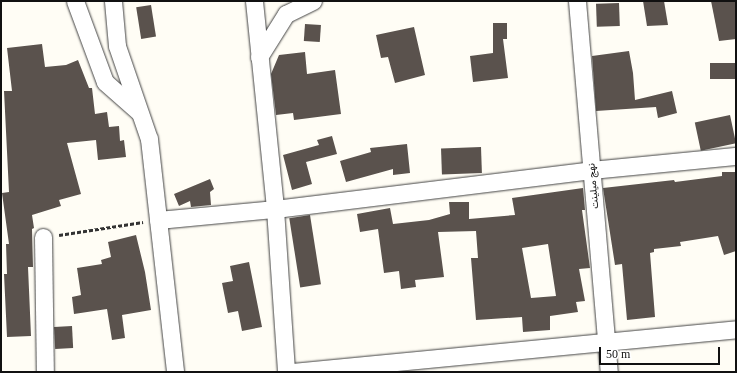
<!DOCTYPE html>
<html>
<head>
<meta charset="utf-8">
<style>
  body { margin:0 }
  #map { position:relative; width:737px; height:373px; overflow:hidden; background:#fffdf5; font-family:"Times New Roman",Vazirmatn,serif }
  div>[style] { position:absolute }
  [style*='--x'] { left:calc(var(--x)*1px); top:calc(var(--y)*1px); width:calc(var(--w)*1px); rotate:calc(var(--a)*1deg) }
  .building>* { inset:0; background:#5a524d; transform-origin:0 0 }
  .path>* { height:2.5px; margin-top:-1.25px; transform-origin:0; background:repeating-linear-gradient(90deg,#333 0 4px,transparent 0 6px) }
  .roads { filter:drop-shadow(0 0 1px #444) drop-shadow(0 0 1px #444) }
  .street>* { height:17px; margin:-8.5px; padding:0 8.5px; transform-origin:8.5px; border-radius:8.5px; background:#fff }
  span { translate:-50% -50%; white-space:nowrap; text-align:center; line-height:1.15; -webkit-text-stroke:4px #fff; paint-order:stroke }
  .street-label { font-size:10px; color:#111 }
  .frame { position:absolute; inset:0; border:2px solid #111; pointer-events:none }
  .scale { position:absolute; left:599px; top:347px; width:121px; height:18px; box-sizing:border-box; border:2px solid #111; border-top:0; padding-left:5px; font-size:12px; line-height:14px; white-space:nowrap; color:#111; -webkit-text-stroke:3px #fff; paint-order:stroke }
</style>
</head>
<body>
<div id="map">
  <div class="building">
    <div style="clip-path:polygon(643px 1px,664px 1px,668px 25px,647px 26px)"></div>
    <div style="clip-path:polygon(711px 1px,736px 1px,736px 39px,719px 41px)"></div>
    <div style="left:619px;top:3px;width:23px;height:23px;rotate:88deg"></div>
    <div style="left:151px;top:5px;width:32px;height:15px;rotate:81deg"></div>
    <div style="clip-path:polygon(493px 23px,507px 23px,507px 39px,503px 39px,508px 78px,473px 82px,470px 56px,493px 53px)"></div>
    <div style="left:305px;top:24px;width:16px;height:17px;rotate:4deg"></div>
    <div style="clip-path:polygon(414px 27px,425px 75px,395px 83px,388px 57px,381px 58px,376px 35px)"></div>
    <div style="clip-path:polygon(42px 44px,45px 67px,66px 65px,78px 60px,89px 88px,92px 88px,95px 114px,107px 112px,109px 127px,119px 126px,120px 141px,124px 140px,126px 157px,98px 160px,96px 140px,67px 143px,81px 194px,59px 200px,61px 206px,32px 215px,34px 228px,32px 229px,33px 267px,28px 267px,31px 336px,7px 337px,4px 274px,7px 274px,6px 244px,9px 244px,2px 193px,9px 192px,4px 91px,12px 91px,7px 48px)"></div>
    <div style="clip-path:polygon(629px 51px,633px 73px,635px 100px,672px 91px,677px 113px,658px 118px,656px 107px,596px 111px,592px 56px)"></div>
    <div style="clip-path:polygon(305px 52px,307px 74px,335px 70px,341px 114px,294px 120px,293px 113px,276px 115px,271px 74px,279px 55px)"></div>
    <div style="left:736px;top:63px;width:16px;height:26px;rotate:90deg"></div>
    <div style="left:730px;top:115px;width:29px;height:36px;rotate:78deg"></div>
    <div style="clip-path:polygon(332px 136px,337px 154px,306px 162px,312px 184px,292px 190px,283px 155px,319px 145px,317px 140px)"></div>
    <div style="clip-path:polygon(407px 144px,410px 173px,393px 175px,393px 169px,346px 182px,340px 161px,371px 152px,370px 148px)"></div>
    <div style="left:481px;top:147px;width:26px;height:40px;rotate:88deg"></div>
    <div style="clip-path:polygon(722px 172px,736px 172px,736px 251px,724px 255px,718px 236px,680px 242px,681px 246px,654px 249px,654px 252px,650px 253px,655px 317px,627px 320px,622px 264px,615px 265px,603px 188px,674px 180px,675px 182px,722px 176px)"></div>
    <div style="clip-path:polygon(210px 179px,214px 189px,210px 192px,211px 205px,191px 207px,190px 201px,179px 206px,174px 194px)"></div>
    <div style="clip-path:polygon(evenodd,583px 188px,585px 210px,582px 210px,590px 268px,579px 269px,585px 301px,576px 302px,578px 312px,550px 316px,550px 330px,523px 332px,522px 317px,476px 320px,471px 258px,478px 258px,476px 231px,438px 232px,444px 277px,415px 280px,416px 287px,401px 289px,399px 271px,384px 273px,378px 229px,360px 232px,357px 214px,390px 208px,393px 224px,429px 220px,450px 214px,449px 202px,469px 202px,469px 219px,515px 215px,512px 198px,583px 188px,548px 244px,556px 296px,531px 298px,522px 248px,548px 244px)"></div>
    <div style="left:310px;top:215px;width:70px;height:21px;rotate:81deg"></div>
    <div style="clip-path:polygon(136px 235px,145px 272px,151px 310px,122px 315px,125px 338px,112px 340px,107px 309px,74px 314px,72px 297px,81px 295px,77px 268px,102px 264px,101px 260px,111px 257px,108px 242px)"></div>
    <div style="clip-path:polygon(249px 262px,262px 327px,242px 331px,238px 311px,228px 313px,222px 283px,233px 281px,230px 266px)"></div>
    <div style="left:72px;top:326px;width:22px;height:18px;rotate:87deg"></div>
  </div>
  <div class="path">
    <div style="--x:59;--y:235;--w:85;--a:-8.8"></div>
  </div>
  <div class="roads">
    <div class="street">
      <div style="--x:75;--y:1;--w:86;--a:69.7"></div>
      <div style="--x:105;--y:82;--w:45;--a:41.4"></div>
      <div style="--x:113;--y:1;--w:45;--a:84.9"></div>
      <div style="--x:117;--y:46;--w:98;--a:71"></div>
      <div style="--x:149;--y:139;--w:234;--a:83.6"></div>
      <div style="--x:254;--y:1;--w:209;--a:84.2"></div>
      <div style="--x:275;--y:209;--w:163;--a:86.1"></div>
      <div style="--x:577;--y:1;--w:372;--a:85.1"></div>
      <div style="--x:259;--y:57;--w:51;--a:-57.9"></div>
      <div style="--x:286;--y:14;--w:30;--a:-26"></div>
      <div style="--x:158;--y:220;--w:118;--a:-5.4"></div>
      <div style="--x:275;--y:209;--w:319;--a:-7"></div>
      <div style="--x:592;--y:170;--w:145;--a:-5.6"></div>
      <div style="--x:43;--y:237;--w:135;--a:89.2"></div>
      <div style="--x:293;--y:372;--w:445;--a:-5.5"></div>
    </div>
  </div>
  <div class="street-label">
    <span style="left:593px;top:186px;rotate:-95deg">نهج ميلينت</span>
  </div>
  <div class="frame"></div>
  <div class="scale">50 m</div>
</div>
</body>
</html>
